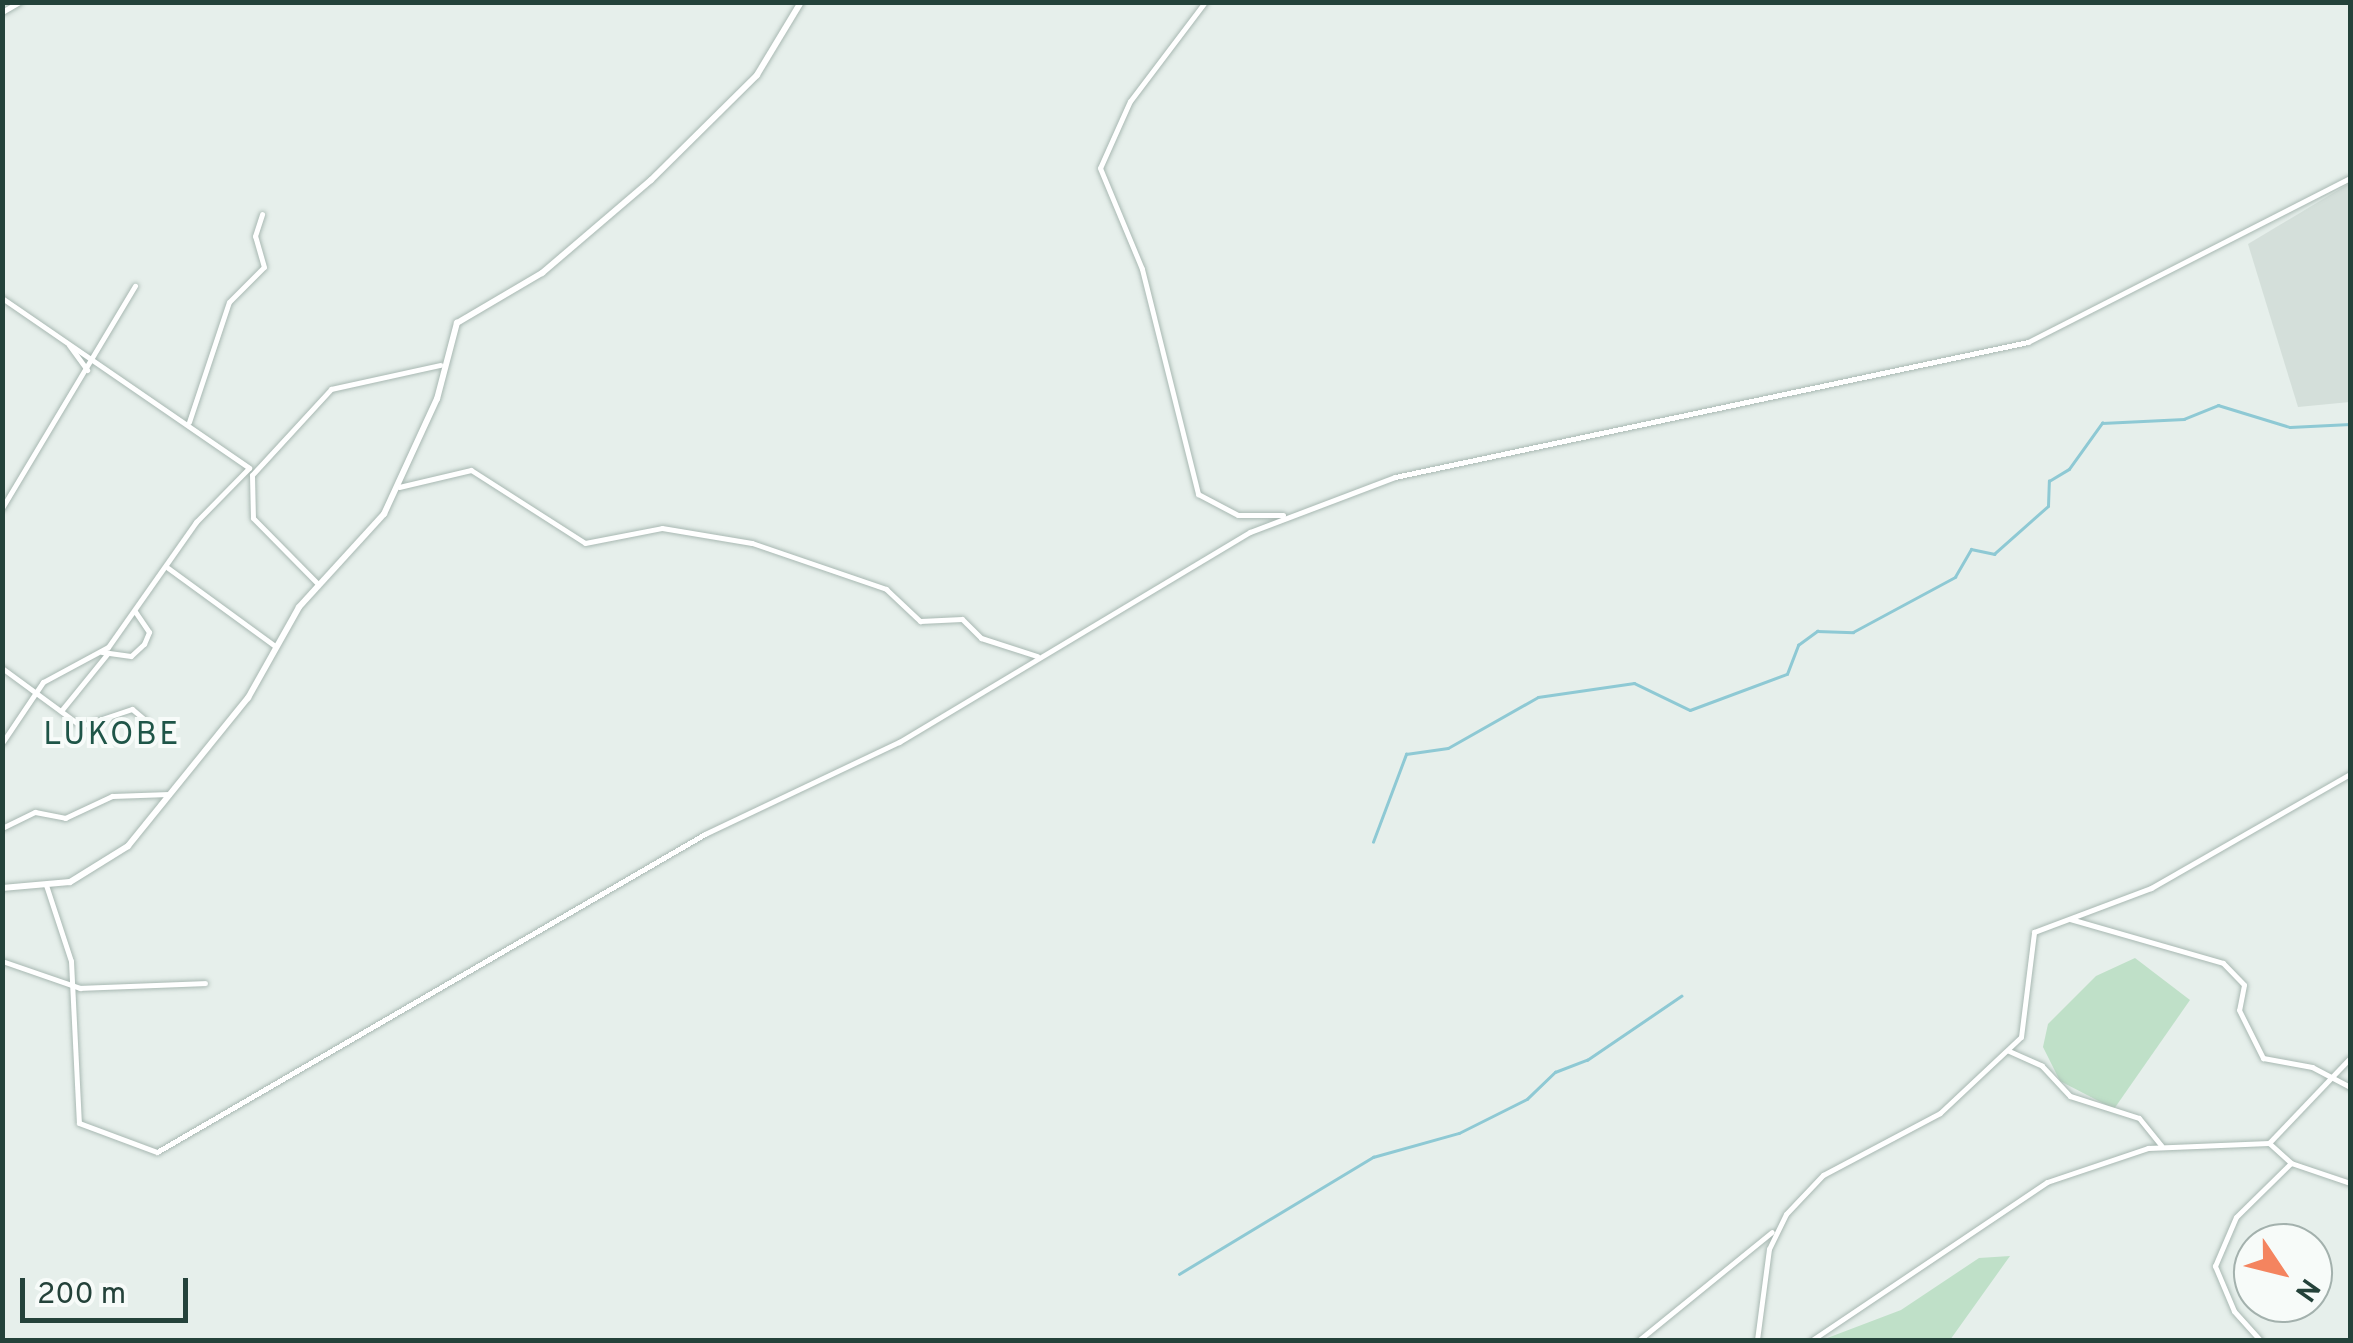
<!DOCTYPE html>
<html>
<head>
<meta charset="utf-8">
<style>
  body { margin:0 }
  #map { position:relative; width:2353px; height:1343px; overflow:hidden; background:#e6efeb; font-family:Overpass,sans-serif }
  div>[style] { position:absolute }
  [style*='--x'] { left:calc(var(--x)*1px); top:calc(var(--y)*1px); width:calc(var(--w)*1px); rotate:calc(var(--a)*1deg) }
  .built>* { inset:0; background:#d4dfda }
  .green>* { inset:0; background:#bfe0c8 }
  .stream>* { height:2.5px; margin:-1.25px; padding:0 1.25px; transform-origin:1.25px; border-radius:1.25px; background:#8ec9d4 }
  .roads { filter:drop-shadow(0 0 2px #a8b8b2) drop-shadow(0 0 2px #a8b8b2) }
  .minor>* { height:5px; margin:-2.5px; padding:0 2.5px; transform-origin:2.5px; border-radius:2.5px; background:#fff }
  .tertiary>* { height:6px; margin:-3px; padding:0 3px; transform-origin:3px; border-radius:3px; background:#fff }
  span { translate:-50% -50%; white-space:nowrap; text-align:center; line-height:1.15; -webkit-text-stroke:8px #f7fbf9; paint-order:stroke }
  .quarter-label { font-size:32px; color:#1f5548; letter-spacing:2.5px }
  .frame { position:absolute; inset:0; border:5px solid #24423a; pointer-events:none }
  .north { position:absolute; left:2233px; top:1223px; width:100px; height:100px; box-sizing:border-box; background:#f7fbf9; border:2px solid #a3b1ad; border-radius:50%; rotate:125deg; font-size:28px; font-weight:700; line-height:40px; text-align:center; color:#24423a }
  .north::after { content:''; display:block; margin:auto; width:35px; height:45px; background:#f4845f; clip-path:polygon(50% 0,100% 100%,50% 72%,0 100%) }
  .scale { position:absolute; left:20px; top:1278px; width:168px; height:45px; box-sizing:border-box; border:5px solid #24423a; border-top:0; padding-left:12px; font-size:30px; line-height:35px; white-space:nowrap; color:#24423a; -webkit-text-stroke:8px #f7fbf9; paint-order:stroke }
</style>
</head>
<body>
<div id="map">
  <div class="built">
    <div style="clip-path:polygon(2350px 183px,2350px 402px,2298px 407px,2248px 244px)"></div>
  </div>
  <div class="green">
    <div style="clip-path:polygon(2135px 958px,2190px 1000px,2114px 1109px,2060px 1081px,2043px 1047px,2048px 1024px,2096px 976px)"></div>
    <div style="clip-path:polygon(2010px 1256px,1950px 1340px,1822px 1340px,1901px 1310px,1979px 1258px)"></div>
  </div>
  <div class="stream">
    <div style="--x:1373;--y:842;--w:94;--a:-69.4"></div>
    <div style="--x:1406;--y:754;--w:42;--a:-8.1"></div>
    <div style="--x:1448;--y:748;--w:103;--a:-29.5"></div>
    <div style="--x:1538;--y:697;--w:97;--a:-8.3"></div>
    <div style="--x:1634;--y:683;--w:62;--a:25.7"></div>
    <div style="--x:1690;--y:710;--w:103;--a:-20.4"></div>
    <div style="--x:1787;--y:674;--w:31;--a:-69"></div>
    <div style="--x:1798;--y:645;--w:24;--a:-36"></div>
    <div style="--x:1817;--y:631;--w:36;--a:2"></div>
    <div style="--x:1853;--y:632;--w:116;--a:-28.3"></div>
    <div style="--x:1955;--y:577;--w:32;--a:-60"></div>
    <div style="--x:1971;--y:549;--w:24;--a:12"></div>
    <div style="--x:1994;--y:554;--w:72;--a:-41.6"></div>
    <div style="--x:2048;--y:506;--w:25;--a:-88"></div>
    <div style="--x:2049;--y:481;--w:23;--a:-31"></div>
    <div style="--x:2069;--y:469;--w:57;--a:-54.3"></div>
    <div style="--x:2102;--y:423;--w:82;--a:-2.8"></div>
    <div style="--x:2184;--y:419;--w:37;--a:-22"></div>
    <div style="--x:2218;--y:405;--w:75;--a:17"></div>
    <div style="--x:2290;--y:427;--w:60;--a:-2.9"></div>
    <div style="--x:1179;--y:1274;--w:227;--a:-31.1"></div>
    <div style="--x:1373;--y:1157;--w:89;--a:-15.6"></div>
    <div style="--x:1459;--y:1133;--w:76;--a:-26.6"></div>
    <div style="--x:1527;--y:1099;--w:39;--a:-44"></div>
    <div style="--x:1555;--y:1072;--w:34;--a:-21"></div>
    <div style="--x:1587;--y:1060;--w:114;--a:-34.2"></div>
  </div>
  <div class="roads">
    <div class="minor">
      <div style="--x:1205;--y:2;--w:124;--a:127.1"></div>
      <div style="--x:1130;--y:101;--w:73;--a:114.1"></div>
      <div style="--x:1100;--y:168;--w:109;--a:67.4"></div>
      <div style="--x:1142;--y:269;--w:232;--a:76"></div>
      <div style="--x:1198;--y:494;--w:45;--a:27.7"></div>
      <div style="--x:1238;--y:515;--w:45;--a:0"></div>
      <div style="--x:2;--y:12;--w:20;--a:-30"></div>
      <div style="--x:2;--y:298;--w:300;--a:34.5"></div>
      <div style="--x:249;--y:468;--w:76;--a:134.5"></div>
      <div style="--x:196;--y:522;--w:153;--a:125.1"></div>
      <div style="--x:108;--y:647;--w:74;--a:151.7"></div>
      <div style="--x:43;--y:682;--w:73;--a:123.9"></div>
      <div style="--x:69;--y:345;--w:31;--a:54"></div>
      <div style="--x:189;--y:422;--w:126;--a:-71.6"></div>
      <div style="--x:229;--y:302;--w:49;--a:-45"></div>
      <div style="--x:264;--y:267;--w:32;--a:-106"></div>
      <div style="--x:255;--y:236;--w:23;--a:-72"></div>
      <div style="--x:252;--y:475;--w:117;--a:-47.4"></div>
      <div style="--x:331;--y:389;--w:112;--a:-12.4"></div>
      <div style="--x:252;--y:475;--w:43;--a:88.7"></div>
      <div style="--x:253;--y:518;--w:93;--a:45.4"></div>
      <div style="--x:399;--y:487;--w:74;--a:-13.3"></div>
      <div style="--x:471;--y:470;--w:135;--a:32.6"></div>
      <div style="--x:585;--y:543;--w:78;--a:-11"></div>
      <div style="--x:662;--y:528;--w:91;--a:9.5"></div>
      <div style="--x:752;--y:543;--w:142;--a:18.9"></div>
      <div style="--x:886;--y:589;--w:47;--a:43.3"></div>
      <div style="--x:920;--y:621;--w:42;--a:-2.7"></div>
      <div style="--x:962;--y:619;--w:27;--a:45"></div>
      <div style="--x:981;--y:638;--w:59;--a:17.8"></div>
      <div style="--x:2;--y:508;--w:259;--a:-59.1"></div>
      <div style="--x:168;--y:568;--w:132;--a:36.1"></div>
      <div style="--x:102;--y:652;--w:29;--a:8"></div>
      <div style="--x:131;--y:656;--w:18;--a:-43"></div>
      <div style="--x:144;--y:644;--w:13;--a:-67"></div>
      <div style="--x:149;--y:632;--w:25;--a:-124"></div>
      <div style="--x:2;--y:668;--w:98;--a:36.3"></div>
      <div style="--x:81;--y:726;--w:54;--a:-18.4"></div>
      <div style="--x:132;--y:709;--w:17;--a:40"></div>
      <div style="--x:61;--y:711;--w:75;--a:-51"></div>
      <div style="--x:2;--y:828;--w:37;--a:-26"></div>
      <div style="--x:35;--y:812;--w:31;--a:11"></div>
      <div style="--x:65;--y:818;--w:52;--a:-25.1"></div>
      <div style="--x:112;--y:796;--w:57;--a:-2"></div>
      <div style="--x:46;--y:885;--w:80;--a:71.8"></div>
      <div style="--x:71;--y:961;--w:162;--a:87.2"></div>
      <div style="--x:79;--y:1123;--w:83;--a:20.4"></div>
      <div style="--x:157;--y:1152;--w:634;--a:-30.13"></div>
      <div style="--x:705;--y:834;--w:215;--a:-25.4"></div>
      <div style="--x:899;--y:742;--w:409;--a:-30.9"></div>
      <div style="--x:1250;--y:532;--w:155;--a:-20.8"></div>
      <div style="--x:1395;--y:477;--w:647;--a:-12.04"></div>
      <div style="--x:2028;--y:342;--w:361;--a:-27"></div>
      <div style="--x:2070;--y:919;--w:159;--a:16"></div>
      <div style="--x:2223;--y:963;--w:30;--a:46"></div>
      <div style="--x:2244;--y:985;--w:25;--a:101"></div>
      <div style="--x:2239;--y:1010;--w:54;--a:63.4"></div>
      <div style="--x:2263;--y:1058;--w:50;--a:10.4"></div>
      <div style="--x:2312;--y:1067;--w:43;--a:27.8"></div>
      <div style="--x:2;--y:961;--w:83;--a:19.1"></div>
      <div style="--x:80;--y:988;--w:125;--a:-2.3"></div>
      <div style="--x:2009;--y:1051;--w:36;--a:24"></div>
      <div style="--x:2042;--y:1066;--w:41;--a:47"></div>
      <div style="--x:2070;--y:1096;--w:72;--a:17.7"></div>
      <div style="--x:2139;--y:1118;--w:36;--a:51"></div>
      <div style="--x:2269;--y:1143;--w:30;--a:42"></div>
      <div style="--x:2291;--y:1163;--w:62;--a:18.7"></div>
      <div style="--x:1639;--y:1340;--w:171;--a:-39.1"></div>
      <div style="--x:1757;--y:1340;--w:92;--a:-82.5"></div>
      <div style="--x:1769;--y:1249;--w:39;--a:-64"></div>
      <div style="--x:1786;--y:1214;--w:54;--a:-46.5"></div>
      <div style="--x:1823;--y:1175;--w:132;--a:-27.9"></div>
      <div style="--x:1940;--y:1113;--w:111;--a:-43.2"></div>
      <div style="--x:2021;--y:1037;--w:106;--a:-82.9"></div>
      <div style="--x:2034;--y:932;--w:125;--a:-20.6"></div>
      <div style="--x:2151;--y:888;--w:229;--a:-29.8"></div>
      <div style="--x:1812;--y:1340;--w:283;--a:-33.9"></div>
      <div style="--x:2047;--y:1182;--w:107;--a:-18.6"></div>
      <div style="--x:2148;--y:1148;--w:121;--a:-2.4"></div>
      <div style="--x:2269;--y:1143;--w:117;--a:-46.4"></div>
      <div style="--x:2260;--y:1340;--w:39;--a:-132"></div>
      <div style="--x:2234;--y:1311;--w:49;--a:-112.9"></div>
      <div style="--x:2215;--y:1266;--w:53;--a:-66.8"></div>
      <div style="--x:2236;--y:1217;--w:77;--a:-44.5"></div>
    </div>
    <div class="tertiary">
      <div style="--x:2;--y:888;--w:68;--a:-5"></div>
      <div style="--x:70;--y:882;--w:68;--a:-31.8"></div>
      <div style="--x:128;--y:846;--w:191;--a:-51"></div>
      <div style="--x:248;--y:698;--w:104;--a:-60.7"></div>
      <div style="--x:299;--y:607;--w:126;--a:-47.6"></div>
      <div style="--x:384;--y:514;--w:127;--a:-65.3"></div>
      <div style="--x:437;--y:399;--w:79;--a:-75.3"></div>
      <div style="--x:457;--y:323;--w:99;--a:-30.5"></div>
      <div style="--x:542;--y:273;--w:143;--a:-40.5"></div>
      <div style="--x:651;--y:180;--w:149;--a:-44.7"></div>
      <div style="--x:757;--y:75;--w:85;--a:-58.9"></div>
    </div>
  </div>
  <div class="quarter-label">
    <span style="left:112px;top:736px">LUKOBE</span>
  </div>
  <div class="frame"></div>
  <div class="north">N</div>
  <div class="scale">200 m</div>
</div>
</body>
</html>
